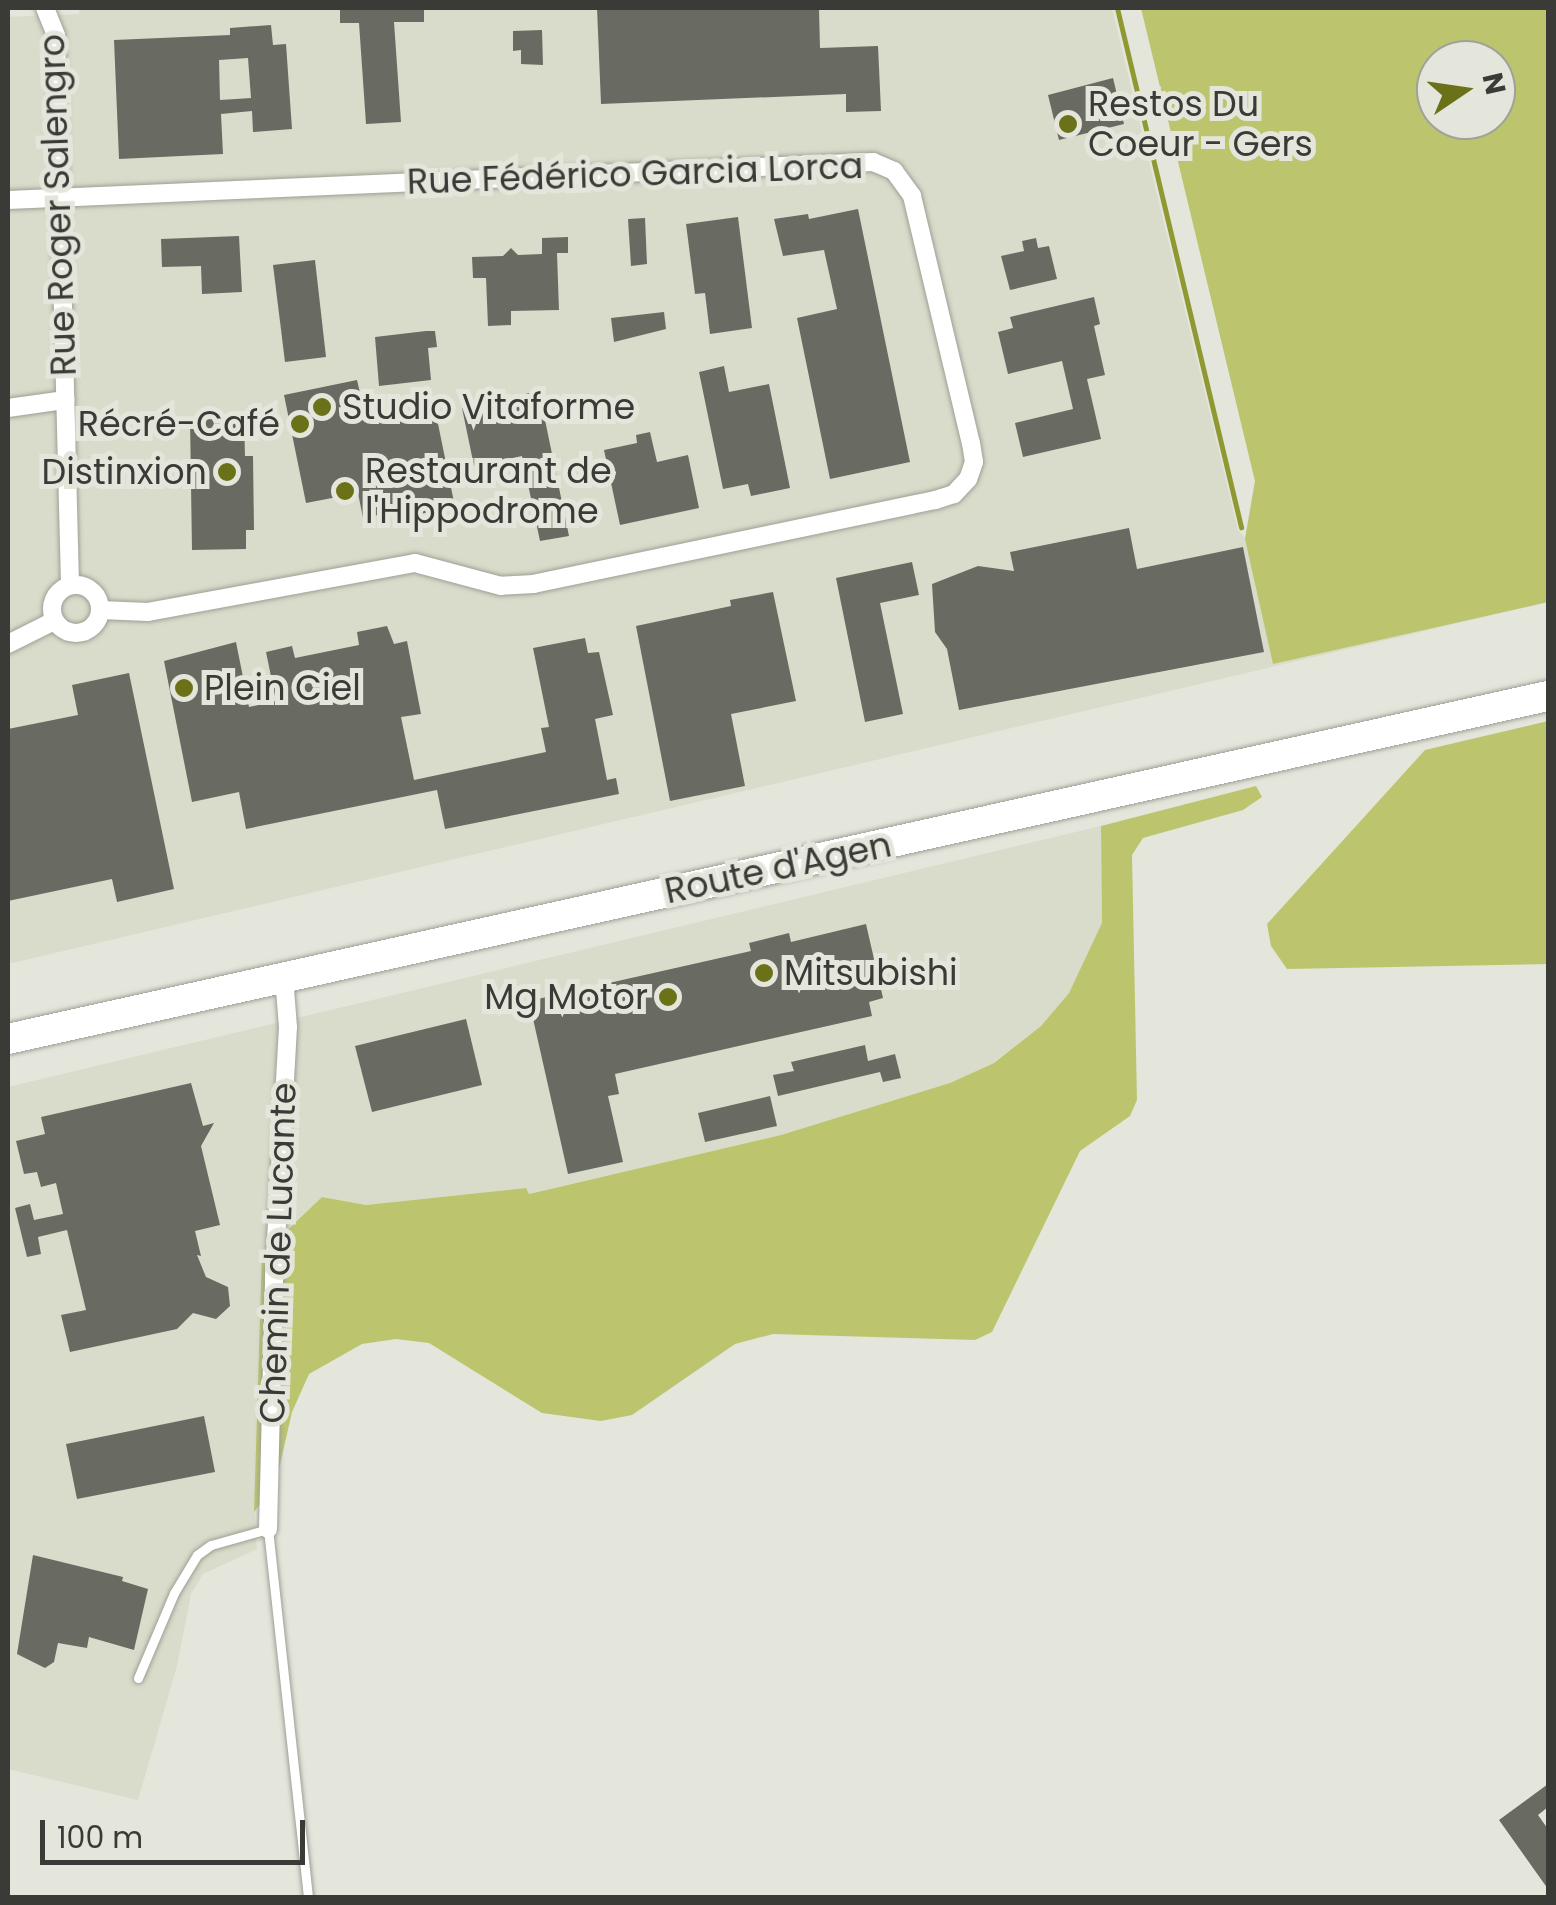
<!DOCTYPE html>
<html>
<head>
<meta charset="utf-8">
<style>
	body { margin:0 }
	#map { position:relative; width:1556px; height:1905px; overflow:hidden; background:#e4e5db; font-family:Poppins,sans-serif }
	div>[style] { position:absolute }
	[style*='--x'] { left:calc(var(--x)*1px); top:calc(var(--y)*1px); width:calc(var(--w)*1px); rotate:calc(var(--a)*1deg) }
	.built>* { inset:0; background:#d9dcca }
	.green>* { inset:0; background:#bcc56e }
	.stream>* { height:5px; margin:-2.5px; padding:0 2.5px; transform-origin:2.5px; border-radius:2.5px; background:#909931 }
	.building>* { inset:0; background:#696b62 }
	.roads { filter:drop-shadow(0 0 2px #9e9f96) drop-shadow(0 0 2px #9e9f96) }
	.lane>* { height:9px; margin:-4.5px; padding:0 4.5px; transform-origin:4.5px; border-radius:4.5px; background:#fff }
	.street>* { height:18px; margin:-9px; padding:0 9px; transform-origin:9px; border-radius:9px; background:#fff }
	.street>.ring { margin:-9px; padding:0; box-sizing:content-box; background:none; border:18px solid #fff; border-radius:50% }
	.primary>* { height:30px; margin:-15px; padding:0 15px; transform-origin:15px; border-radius:15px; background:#fff }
	.dots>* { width:28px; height:28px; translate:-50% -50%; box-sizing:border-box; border:5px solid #e4e5db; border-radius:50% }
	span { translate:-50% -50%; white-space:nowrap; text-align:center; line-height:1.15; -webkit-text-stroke:10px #e4e5db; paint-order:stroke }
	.poi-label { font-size:35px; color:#3a3b37 }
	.left { translate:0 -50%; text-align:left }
	.right { translate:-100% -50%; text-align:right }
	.street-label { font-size:35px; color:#3a3b37 }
	.frame { position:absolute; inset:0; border:10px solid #3a3b37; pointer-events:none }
	.north { position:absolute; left:1416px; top:40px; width:100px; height:100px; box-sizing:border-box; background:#e4e5db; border:2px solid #a0a199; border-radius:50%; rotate:77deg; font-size:28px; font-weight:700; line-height:40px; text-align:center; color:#3a3b37 }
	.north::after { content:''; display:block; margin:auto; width:35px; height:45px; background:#6a7119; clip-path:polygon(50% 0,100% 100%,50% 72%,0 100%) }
	.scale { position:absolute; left:40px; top:1820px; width:265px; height:45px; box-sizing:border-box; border:5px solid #3a3b37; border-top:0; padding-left:12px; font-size:30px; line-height:35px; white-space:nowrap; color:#3a3b37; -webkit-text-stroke:8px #e4e5db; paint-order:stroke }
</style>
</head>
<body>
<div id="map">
	<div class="built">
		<i style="clip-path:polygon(evenodd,80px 8px,1112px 8px,1238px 530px,1245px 538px,1255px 481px,1141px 8px,1548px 8px,1548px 602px,8px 964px,8px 17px,79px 14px,80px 8px,1436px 60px,1496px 60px,1496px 120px,1436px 120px,1436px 60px)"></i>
		<i style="clip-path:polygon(1101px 826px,1102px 923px,1088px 959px,1069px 993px,1041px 1026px,993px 1063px,950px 1083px,781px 1135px,528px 1194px,526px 1188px,366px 1205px,322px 1197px,285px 1231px,254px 1512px,257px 1549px,203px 1574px,191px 1594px,177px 1666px,138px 1800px,8px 1769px,8px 1087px)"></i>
	</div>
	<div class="green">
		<i style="clip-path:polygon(evenodd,1141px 8px,1548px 8px,1548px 602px,1273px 664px,1245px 539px,1255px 481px,1141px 8px,1436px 60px,1496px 60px,1496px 120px,1436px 120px,1436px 60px)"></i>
		<i style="clip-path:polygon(1548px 721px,1548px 964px,1287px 969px,1271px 946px,1267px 924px,1425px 750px)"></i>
		<i style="clip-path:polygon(1256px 786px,1262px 797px,1243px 810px,1143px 838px,1132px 855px,1137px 1100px,1130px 1116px,1080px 1151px,992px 1332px,975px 1340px,773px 1334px,735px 1344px,632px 1415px,601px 1421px,542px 1413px,429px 1343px,396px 1339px,362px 1344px,309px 1374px,292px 1412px,276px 1482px,254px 1512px,262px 1254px,322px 1197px,366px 1205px,526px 1188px,529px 1194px,781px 1135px,950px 1083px,994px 1063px,1041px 1026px,1069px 993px,1102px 923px,1101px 826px)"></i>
	</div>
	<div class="stream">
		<i style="--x:1117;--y:8;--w:534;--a:76.56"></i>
	</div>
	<div class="building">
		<i style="clip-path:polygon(340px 8px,424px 8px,424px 22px,394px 22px,401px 122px,366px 124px,359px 23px,340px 23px)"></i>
		<i style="clip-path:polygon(597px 8px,819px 8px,820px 48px,878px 46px,881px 111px,846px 112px,846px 94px,601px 104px)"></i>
		<i style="clip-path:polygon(evenodd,271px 25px,273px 45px,286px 44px,292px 129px,253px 132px,252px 111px,221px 114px,223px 154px,119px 159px,114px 40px,230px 35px,230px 28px,271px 25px,248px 58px,251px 98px,220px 100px,219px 60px,248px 58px)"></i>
		<i style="clip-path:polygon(542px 30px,543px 65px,521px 64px,521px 50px,513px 51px,513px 31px)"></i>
		<i style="clip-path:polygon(1113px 78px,1124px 124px,1059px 140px,1048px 95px)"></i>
		<i style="clip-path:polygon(858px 209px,910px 462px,830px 479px,797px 318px,837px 309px,824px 250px,783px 256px,774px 219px,808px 214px,809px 219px)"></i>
		<i style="clip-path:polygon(738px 217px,752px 328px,710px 334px,705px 293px,695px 294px,686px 224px)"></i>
		<i style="clip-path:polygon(645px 218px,647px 264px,631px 266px,628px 219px)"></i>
		<i style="clip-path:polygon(239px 236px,242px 292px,202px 294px,201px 266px,162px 267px,161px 239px)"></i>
		<i style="clip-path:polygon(568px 237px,568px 253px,557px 253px,559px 310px,511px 311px,511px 325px,488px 326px,486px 278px,473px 278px,472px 257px,503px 256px,511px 248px,518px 255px,542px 254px,542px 238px)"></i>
		<i style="clip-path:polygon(1036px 238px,1038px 248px,1049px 246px,1057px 279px,1010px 290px,1001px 256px,1024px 251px,1022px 241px)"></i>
		<i style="clip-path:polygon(315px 260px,326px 357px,285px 362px,273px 265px)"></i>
		<i style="clip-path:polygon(1094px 297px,1100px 324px,1094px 326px,1105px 375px,1087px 379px,1101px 439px,1023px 457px,1015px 423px,1073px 409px,1062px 361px,1008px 374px,998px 332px,1013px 328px,1010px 317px)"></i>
		<i style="clip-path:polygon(664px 312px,666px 329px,614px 342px,611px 318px)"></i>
		<i style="clip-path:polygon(426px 331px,435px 331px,437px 347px,428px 348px,431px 380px,379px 386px,375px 337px)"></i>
		<i style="clip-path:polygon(724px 366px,729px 392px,769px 384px,790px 488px,751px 496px,748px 484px,723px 489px,699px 372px)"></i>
		<i style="clip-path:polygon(357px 380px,364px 410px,374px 416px,384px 414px,384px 419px,435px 409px,455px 507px,405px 517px,404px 510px,363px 518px,358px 493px,306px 503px,284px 395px)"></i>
		<i style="clip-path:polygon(539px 391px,569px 536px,540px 541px,522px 456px,474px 466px,462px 408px)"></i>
		<i style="clip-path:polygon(244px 418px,245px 456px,253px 456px,254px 530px,246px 530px,246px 549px,192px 550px,190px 419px)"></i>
		<i style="clip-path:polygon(650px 432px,657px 462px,688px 455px,699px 508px,620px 525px,604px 450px,637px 443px,636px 435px)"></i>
		<i style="clip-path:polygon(1129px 528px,1137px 569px,1243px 547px,1264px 652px,959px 710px,947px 649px,935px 632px,932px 584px,978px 566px,1014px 571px,1010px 552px)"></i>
		<i style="clip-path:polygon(912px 562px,919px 595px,880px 603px,903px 714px,865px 722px,836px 578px)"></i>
		<i style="clip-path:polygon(773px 592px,796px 701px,731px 714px,745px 786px,670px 801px,636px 626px,731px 606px,730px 600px)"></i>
		<i style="clip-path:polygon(387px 626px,394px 644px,407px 641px,421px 714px,401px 717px,414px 780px,546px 752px,541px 728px,549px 727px,533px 648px,585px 638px,588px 653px,599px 652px,613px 715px,595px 719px,607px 780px,616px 778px,619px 794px,445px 829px,437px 790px,246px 829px,239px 792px,192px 802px,164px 661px,236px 642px,249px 707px,276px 701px,266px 652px,292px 646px,295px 658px,359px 645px,357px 632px)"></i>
		<i style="clip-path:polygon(129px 673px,174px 889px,117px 902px,112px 879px,8px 901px,8px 729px,78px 715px,72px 685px)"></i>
		<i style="clip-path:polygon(866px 924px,883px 998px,869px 1002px,872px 1016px,615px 1074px,619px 1094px,608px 1096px,623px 1162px,568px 1174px,529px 1001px,751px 951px,749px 943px,789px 933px,791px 942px)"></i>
		<i style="clip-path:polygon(466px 1019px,482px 1085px,372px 1112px,355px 1046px)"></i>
		<i style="clip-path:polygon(865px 1045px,868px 1061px,895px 1054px,901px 1078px,883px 1082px,880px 1072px,778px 1096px,773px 1075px,794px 1071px,791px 1062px)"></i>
		<i style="clip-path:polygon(191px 1083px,203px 1126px,214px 1123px,201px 1146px,220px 1225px,195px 1231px,201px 1256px,197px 1255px,206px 1277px,228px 1287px,230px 1306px,216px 1319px,193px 1313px,177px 1329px,70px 1352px,61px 1315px,86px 1310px,67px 1230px,38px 1237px,41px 1254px,27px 1257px,15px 1208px,30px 1204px,34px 1220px,63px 1214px,56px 1183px,41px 1187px,37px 1172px,24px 1174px,16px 1141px,45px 1134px,41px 1117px)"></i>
		<i style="clip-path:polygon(770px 1096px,777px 1126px,705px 1142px,698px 1113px)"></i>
		<i style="clip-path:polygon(204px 1416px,215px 1472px,77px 1499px,66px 1444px)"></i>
		<i style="clip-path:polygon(33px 1555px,123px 1577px,122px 1581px,148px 1589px,134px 1650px,89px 1637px,87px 1648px,58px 1643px,54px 1662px,45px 1668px,17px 1654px)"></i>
		<i style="clip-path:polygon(1548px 1784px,1548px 1807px,1538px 1815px,1548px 1829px,1548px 1889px,1499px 1820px)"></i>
	</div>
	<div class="roads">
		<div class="lane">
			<i style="--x:138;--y:1678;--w:92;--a:-67"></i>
			<i style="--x:174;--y:1593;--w:44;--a:-58.8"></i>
			<i style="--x:197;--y:1555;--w:17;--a:-36"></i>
			<i style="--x:211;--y:1545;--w:59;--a:-15.7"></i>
			<i style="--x:268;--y:1529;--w:371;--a:83.8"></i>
		</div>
		<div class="street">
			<i style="--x:45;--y:8;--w:29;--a:68"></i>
			<i style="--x:56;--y:35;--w:550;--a:88.54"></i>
			<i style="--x:8;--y:200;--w:866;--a:-2.52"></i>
			<i style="--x:873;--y:162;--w:23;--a:23"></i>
			<i style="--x:894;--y:171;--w:31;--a:54"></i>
			<i style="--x:912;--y:196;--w:254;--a:76.6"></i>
			<i style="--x:971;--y:443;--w:19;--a:81"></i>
			<i style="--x:974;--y:462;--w:18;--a:109"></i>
			<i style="--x:968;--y:479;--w:21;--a:133"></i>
			<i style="--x:954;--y:494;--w:20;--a:162"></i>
			<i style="--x:935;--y:500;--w:410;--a:168.2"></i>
			<i style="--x:534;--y:584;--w:33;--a:177"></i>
			<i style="--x:501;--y:586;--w:89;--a:-165"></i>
			<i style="--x:415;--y:563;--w:271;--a:169.6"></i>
			<i style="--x:148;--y:612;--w:48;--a:-177.6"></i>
			<i style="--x:8;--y:408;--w:58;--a:-8"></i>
			<i class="ring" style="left:52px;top:585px;width:30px;height:30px"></i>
			<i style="--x:8;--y:644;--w:51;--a:-26.6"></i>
			<i style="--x:268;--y:1529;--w:252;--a:-88.6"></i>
			<i style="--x:274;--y:1277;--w:250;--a:-86.8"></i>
			<i style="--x:288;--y:1027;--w:50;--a:-94.6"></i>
		</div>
		<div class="primary">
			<i style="--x:8;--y:1039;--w:1578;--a:-12.56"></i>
		</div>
	</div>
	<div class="dots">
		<i style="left:1068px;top:124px;background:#6a7119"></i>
		<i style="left:322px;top:407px;background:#6a7119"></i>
		<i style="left:300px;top:424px;background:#6a7119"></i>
		<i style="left:227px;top:472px;background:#6a7119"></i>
		<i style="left:345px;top:491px;background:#6a7119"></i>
		<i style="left:184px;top:688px;background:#6a7119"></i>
		<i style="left:764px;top:973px;background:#6a7119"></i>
		<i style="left:668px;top:997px;background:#6a7119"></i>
	</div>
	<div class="poi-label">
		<span class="left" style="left:1088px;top:124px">Restos Du<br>Coeur - Gers</span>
		<span class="left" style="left:342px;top:407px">Studio Vitaforme</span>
		<span class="right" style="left:280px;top:424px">Récré-Café</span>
		<span class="left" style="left:365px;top:491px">Restaurant de<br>l'Hippodrome</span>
		<span class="right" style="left:207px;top:472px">Distinxion</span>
		<span class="left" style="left:204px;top:688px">Plein Ciel</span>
		<span class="left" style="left:784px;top:973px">Mitsubishi</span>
		<span class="right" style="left:648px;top:997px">Mg Motor</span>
	</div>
	<div class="street-label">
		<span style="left:635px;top:174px;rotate:-2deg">Rue Fédérico Garcia Lorca</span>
		<span style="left:58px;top:205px;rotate:-92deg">Rue Roger Salengro</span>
		<span style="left:778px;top:868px;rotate:-12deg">Route d'Agen</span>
		<span style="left:278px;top:1253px;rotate:-88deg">Chemin de Lucante</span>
	</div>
	<div class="frame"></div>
	<div class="north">N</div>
	<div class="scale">100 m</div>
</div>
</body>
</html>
